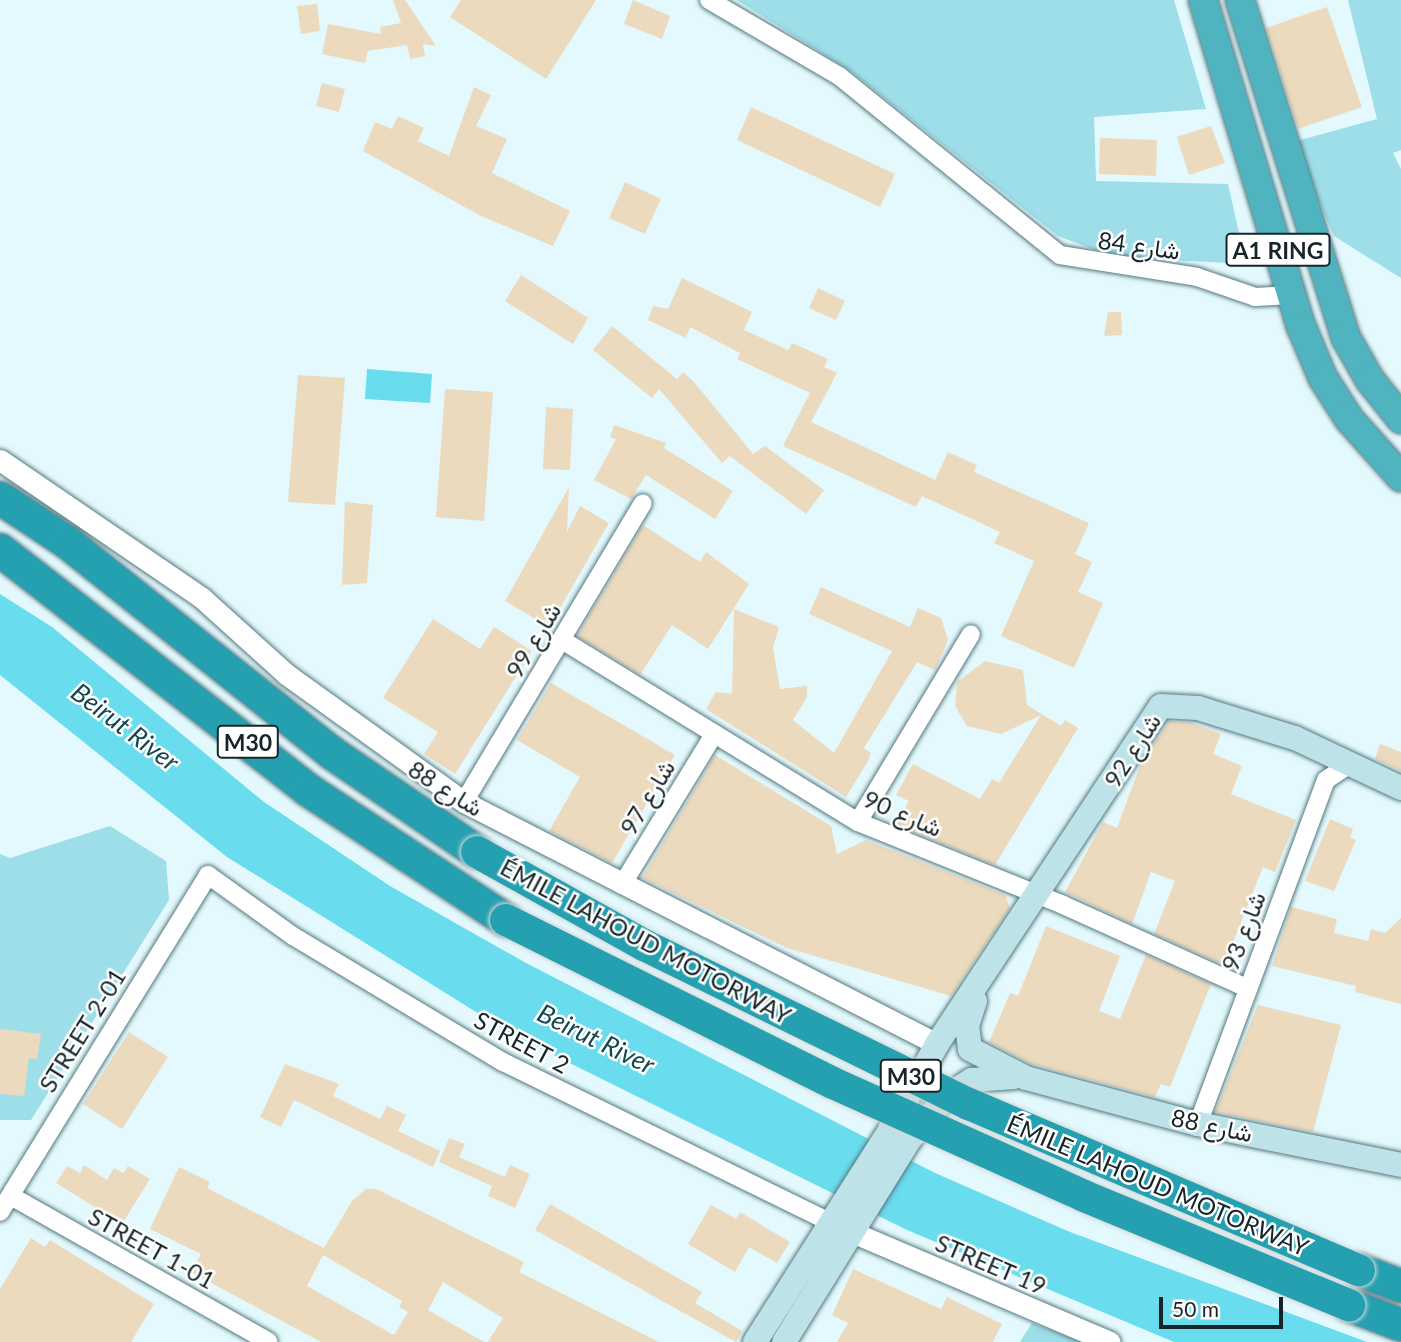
<!DOCTYPE html>
<html>
<head>
<meta charset="utf-8">
<style>
	body { margin:0 }
	#map { position:relative; width:1401px; height:1342px; overflow:hidden; background:#e3f9fd; font-family:Lato,Vazirmatn,sans-serif }
	div>[style] { position:absolute }
	[style*='--x'] { left:calc(var(--x)*1px); top:calc(var(--y)*1px); width:calc(var(--w)*1px); rotate:calc(var(--a)*1deg) }
	.green>* { inset:0; background:#9ddee8 }
	.water>* { inset:0; background:#69dcee }
	.building>* { inset:0; background:#ecdabf }
	.roads { filter:drop-shadow(0 0 2px #55787e) drop-shadow(0 0 2px #55787e) }
	.minor>* { height:18px; margin:-9px; padding:0 9px; transform-origin:9px; border-radius:9px; background:#fff }
	.tertiary>* { height:21px; margin:-10.5px; padding:0 10.5px; transform-origin:10.5px; border-radius:10.5px; background:#fff }
	.secondary>* { height:24px; margin:-12px; padding:0 12px; transform-origin:12px; border-radius:12px; background:#bde2e8 }
	.trunk>* { height:28px; margin:-14px; padding:0 14px; transform-origin:14px; border-radius:14px; background:#50b3c0 }
	.motorway>* { height:32px; margin:-16px; padding:0 16px; transform-origin:16px; border-radius:16px; background:#24a0b1 }
	.bridges { filter:drop-shadow(0 0 2px #d5d8d8) drop-shadow(0 0 2px #d5d8d8) }
	.motorway-bridge>* { height:32px; margin:-16px; padding:0 16px; transform-origin:16px; border-radius:16px; background:#24a0b1 }
	span { translate:-50% -50%; white-space:nowrap; text-align:center; line-height:1.15; -webkit-text-stroke:5px #fff; paint-order:stroke }
	.shield-label span { padding:2px 5px; background:#fff; border:2px solid; border-radius:5px; -webkit-text-stroke-width:0 }
	.shield-label { font-size:23px; color:#172528; font-weight:700 }
	.street-label { font-size:24px; color:#172528 }
	.water-label { font-size:26px; color:#14484f; font-style:italic }
	.scale { position:absolute; left:1159px; top:1297px; width:124px; height:32px; box-sizing:border-box; border:4px solid #172528; border-top:0; padding-left:9px; font-size:21px; line-height:24px; white-space:nowrap; color:#172528; -webkit-text-stroke:5px #fff; paint-order:stroke }
</style>
</head>
<body>
<div id="map">
	<div class="green">
		<i style="clip-path:polygon(737px 0,1174px 0,1206px 109px,1094px 117px,1096px 181px,1228px 184px,1246px 264px,1114px 257px,1058px 236px,849px 70px)"></i>
		<i style="clip-path:polygon(1348px 0,1401px 0,1401px 150px,1393px 153px,1401px 169px,1401px 278px,1334px 236px,1293px 142px,1377px 119px)"></i>
		<i style="clip-path:polygon(110px 826px,166px 861px,169px 900px,31px 1120px,0 1120px,0 854px,10px 858px)"></i>
		<i style="clip-path:polygon(1032px 1323px,1082px 1342px,1020px 1342px)"></i>
	</div>
	<div class="water">
		<i style="clip-path:polygon(367px 369px,432px 374px,430px 403px,365px 399px)"></i>
		<i style="clip-path:polygon(0 594px,52px 627px,264px 802px,390px 886px,526px 963px,935px 1173px,1070px 1232px,1367px 1342px,1174px 1342px,907px 1230px,513px 1035px,227px 857px,0 675px)"></i>
	</div>
	<div class="building">
		<i style="clip-path:polygon(393px 0,405px 0,436px 46px,423px 44px,425px 56px,410px 59px,407px 45px,368px 51px,365px 63px,322px 54px,328px 24px,381px 34px,380px 27px,401px 23px)"></i>
		<i style="clip-path:polygon(461px 0,596px 0,546px 79px,450px 17px)"></i>
		<i style="clip-path:polygon(633px 0,670px 16px,662px 39px,624px 24px)"></i>
		<i style="clip-path:polygon(317px 4px,320px 31px,301px 34px,297px 6px)"></i>
		<i style="clip-path:polygon(1327px 7px,1362px 107px,1298px 129px,1266px 28px)"></i>
		<i style="clip-path:polygon(322px 83px,345px 89px,339px 112px,316px 106px)"></i>
		<i style="clip-path:polygon(474px 87px,491px 95px,476px 126px,507px 139px,492px 173px,570px 211px,553px 246px,481px 216px,363px 151px,375px 122px,392px 129px,398px 116px,424px 128px,418px 141px,449px 156px)"></i>
		<i style="clip-path:polygon(751px 107px,895px 174px,880px 207px,737px 140px)"></i>
		<i style="clip-path:polygon(1211px 126px,1225px 163px,1189px 175px,1177px 137px)"></i>
		<i style="clip-path:polygon(1100px 138px,1157px 140px,1156px 176px,1099px 174px)"></i>
		<i style="clip-path:polygon(625px 182px,661px 199px,645px 234px,609px 218px)"></i>
		<i style="clip-path:polygon(521px 275px,588px 318px,573px 344px,505px 301px)"></i>
		<i style="clip-path:polygon(682px 278px,752px 312px,744px 330px,788px 350px,792px 343px,828px 359px,824px 367px,837px 373px,811px 422px,935px 480px,948px 452px,977px 465px,974px 472px,1089px 523px,1075px 554px,1092px 562px,1078px 592px,1103px 603px,1074px 668px,1001px 636px,1034px 561px,994px 543px,1000px 532px,922px 496px,916px 507px,783px 446px,810px 393px,737px 359px,740px 353px,690px 327px,686px 338px,648px 320px,653px 306px,668px 309px)"></i>
		<i style="clip-path:polygon(818px 288px,845px 301px,836px 320px,809px 308px)"></i>
		<i style="clip-path:polygon(1108px 312px,1121px 312px,1122px 335px,1104px 336px)"></i>
		<i style="clip-path:polygon(612px 326px,677px 379px,683px 372px,694px 382px,753px 454px,765px 446px,824px 490px,806px 514px,730px 456px,722px 463px,659px 389px,652px 398px,593px 350px)"></i>
		<i style="clip-path:polygon(298px 375px,345px 378px,335px 505px,288px 502px)"></i>
		<i style="clip-path:polygon(445px 389px,493px 392px,484px 521px,436px 517px)"></i>
		<i style="clip-path:polygon(546px 407px,573px 409px,570px 470px,543px 469px)"></i>
		<i style="clip-path:polygon(614px 425px,666px 443px,664px 448px,733px 491px,715px 519px,646px 475px,631px 499px,594px 480px,616px 439px,610px 437px)"></i>
		<i style="clip-path:polygon(569px 487px,567px 532px,580px 506px,609px 523px,549px 627px,505px 601px)"></i>
		<i style="clip-path:polygon(345px 502px,373px 505px,367px 583px,342px 585px)"></i>
		<i style="clip-path:polygon(643px 525px,700px 562px,706px 552px,749px 584px,708px 649px,672px 625px,640px 675px,577px 636px)"></i>
		<i style="clip-path:polygon(821px 587px,910px 627px,918px 608px,941px 618px,948px 640px,935px 670px,917px 662px,864px 748px,871px 753px,868px 761px,846px 797px,706px 709px,716px 692px,732px 694px,734px 609px,779px 627px,773px 648px,780px 689px,807px 686px,807px 697px,793px 720px,834px 753px,892px 651px,809px 614px)"></i>
		<i style="clip-path:polygon(433px 619px,480px 649px,494px 627px,532px 651px,455px 774px,424px 754px,438px 732px,383px 698px)"></i>
		<i style="clip-path:polygon(985px 661px,1023px 670px,1027px 705px,1061px 726px,1065px 720px,1078px 728px,995px 865px,896px 825px,909px 801px,896px 795px,913px 764px,980px 799px,992px 779px,999px 783px,1041px 715px,1001px 734px,967px 726px,955px 706px,957px 682px)"></i>
		<i style="clip-path:polygon(551px 683px,675px 755px,612px 863px,549px 831px,580px 777px,517px 740px)"></i>
		<i style="clip-path:polygon(1169px 721px,1192px 723px,1221px 734px,1213px 754px,1242px 766px,1231px 794px,1296px 820px,1275px 872px,1263px 867px,1224px 965px,1154px 934px,1175px 881px,1151px 872px,1132px 924px,1065px 892px,1103px 822px,1117px 828px,1141px 763px)"></i>
		<i style="clip-path:polygon(1380px 744px,1401px 752px,1401px 771px,1375px 759px)"></i>
		<i style="clip-path:polygon(715px 755px,831px 826px,837px 854px,866px 840px,1005px 895px,1010px 908px,951px 996px,787px 948px,642px 878px)"></i>
		<i style="clip-path:polygon(1330px 819px,1353px 829px,1350px 837px,1356px 840px,1334px 891px,1305px 881px)"></i>
		<i style="clip-path:polygon(1291px 907px,1337px 919px,1334px 933px,1368px 941px,1371px 929px,1385px 933px,1401px 918px,1401px 1004px,1355px 992px,1356px 986px,1272px 966px)"></i>
		<i style="clip-path:polygon(1046px 926px,1120px 956px,1099px 1011px,1120px 1019px,1146px 955px,1211px 984px,1170px 1087px,1161px 1084px,1155px 1097px,1031px 1064px,989px 1042px,1010px 993px,1018px 996px)"></i>
		<i style="clip-path:polygon(1258px 1005px,1341px 1025px,1313px 1132px,1215px 1112px)"></i>
		<i style="clip-path:polygon(0 1029px,41px 1034px,37px 1059px,29px 1058px,24px 1096px,0 1094px)"></i>
		<i style="clip-path:polygon(129px 1032px,168px 1057px,122px 1129px,83px 1104px)"></i>
		<i style="clip-path:polygon(285px 1064px,339px 1084px,333px 1096px,380px 1119px,387px 1106px,406px 1115px,398px 1131px,440px 1151px,433px 1167px,294px 1100px,281px 1127px,260px 1117px)"></i>
		<i style="clip-path:polygon(449px 1138px,465px 1144px,459px 1157px,505px 1177px,510px 1165px,530px 1174px,515px 1208px,488px 1196px,492px 1186px,439px 1162px)"></i>
		<i style="clip-path:polygon(84px 1165px,107px 1180px,114px 1168px,123px 1173px,128px 1166px,150px 1179px,122px 1224px,56px 1183px,67px 1166px,80px 1173px)"></i>
		<i style="clip-path:polygon(evenodd,179px 1167px,210px 1182px,207px 1188px,324px 1248px,352px 1201px,366px 1189px,376px 1189px,524px 1262px,519px 1272px,659px 1342px,488px 1342px,503px 1318px,443px 1282px,428px 1310px,484px 1342px,321px 1342px,191px 1272px,201px 1254px,150px 1229px,179px 1167px,323px 1255px,402px 1301px,399px 1307px,408px 1312px,394px 1335px,307px 1286px,323px 1255px)"></i>
		<i style="clip-path:polygon(550px 1204px,702px 1292px,695px 1303px,742px 1331px,736px 1342px,535px 1230px)"></i>
		<i style="clip-path:polygon(711px 1205px,736px 1219px,740px 1212px,790px 1242px,777px 1263px,749px 1247px,735px 1272px,688px 1244px)"></i>
		<i style="clip-path:polygon(31px 1238px,45px 1247px,50px 1240px,154px 1304px,131px 1342px,0 1342px,0 1289px)"></i>
		<i style="clip-path:polygon(853px 1269px,941px 1309px,947px 1297px,1002px 1324px,993px 1342px,837px 1342px,848px 1323px,832px 1315px)"></i>
	</div>
	<div class="roads">
		<div class="minor">
			<i style="--x:709;--y:0;--w:151;--a:30.3"></i>
			<i style="--x:839;--y:76;--w:284;--a:39"></i>
			<i style="--x:1060;--y:255;--w:139;--a:9.1"></i>
			<i style="--x:1197;--y:277;--w:61;--a:19"></i>
			<i style="--x:1255;--y:297;--w:37;--a:-3"></i>
			<i style="--x:562;--y:640;--w:347;--a:31.6"></i>
			<i style="--x:858;--y:822;--w:221;--a:22"></i>
			<i style="--x:1063;--y:905;--w:202;--a:24.3"></i>
			<i style="--x:464;--y:802;--w:348;--a:-59.1"></i>
			<i style="--x:858;--y:822;--w:219;--a:-59"></i>
			<i style="--x:622;--y:885;--w:177;--a:-58.6"></i>
			<i style="--x:1198;--y:1124;--w:367;--a:-69.6"></i>
			<i style="--x:1326;--y:780;--w:25;--a:-34"></i>
			<i style="--x:11;--y:1196;--w:296;--a:29.5"></i>
			<i style="--x:0;--y:1212;--w:396;--a:-58.3"></i>
			<i style="--x:208;--y:875;--w:105;--a:35.7"></i>
			<i style="--x:293;--y:936;--w:245;--a:31"></i>
			<i style="--x:503;--y:1062;--w:365;--a:26.1"></i>
		</div>
		<div class="tertiary">
			<i style="--x:0;--y:460;--w:245;--a:34.3"></i>
			<i style="--x:202;--y:598;--w:113;--a:42.1"></i>
			<i style="--x:286;--y:674;--w:219;--a:35.7"></i>
			<i style="--x:464;--y:802;--w:531;--a:27.1"></i>
			<i style="--x:852;--y:1232;--w:280;--a:23.1"></i>
		</div>
		<div class="secondary">
			<i style="--x:975;--y:1001;--w:25;--a:108"></i>
			<i style="--x:967;--y:1025;--w:24;--a:83"></i>
			<i style="--x:970;--y:1049;--w:63;--a:27.4"></i>
			<i style="--x:1026;--y:1078;--w:178;--a:15"></i>
			<i style="--x:1198;--y:1124;--w:207;--a:11.4"></i>
			<i style="--x:755;--y:1342;--w:251;--a:-57.5"></i>
			<i style="--x:890;--y:1130;--w:98;--a:-61.3"></i>
			<i style="--x:937;--y:1044;--w:405;--a:-56.5"></i>
			<i style="--x:1161;--y:706;--w:37;--a:3"></i>
			<i style="--x:1198;--y:708;--w:102;--a:17.2"></i>
			<i style="--x:1295;--y:738;--w:117;--a:25.3"></i>
			<i style="--x:784;--y:1342;--w:239;--a:-58.2"></i>
			<i style="--x:910;--y:1139;--w:57;--a:-49.3"></i>
			<i style="--x:947;--y:1096;--w:30;--a:-33"></i>
			<i style="--x:972;--y:1080;--w:42;--a:-4.1"></i>
		</div>
		<div class="trunk">
			<i style="--x:1203;--y:0;--w:340;--a:73.3"></i>
			<i style="--x:1301;--y:326;--w:56;--a:67.1"></i>
			<i style="--x:1323;--y:378;--w:49;--a:57.6"></i>
			<i style="--x:1349;--y:419;--w:78;--a:48.1"></i>
			<i style="--x:1240;--y:0;--w:354;--a:72.6"></i>
			<i style="--x:1346;--y:338;--w:48;--a:60.3"></i>
			<i style="--x:1370;--y:380;--w:50;--a:51.5"></i>
		</div>
		<div class="motorway">
			<i style="--x:0;--y:498;--w:82;--a:33.5"></i>
			<i style="--x:68;--y:543;--w:337;--a:38.5"></i>
			<i style="--x:332;--y:753;--w:176;--a:34.3"></i>
			<i style="--x:0;--y:550;--w:390;--a:37.9"></i>
			<i style="--x:308;--y:790;--w:237;--a:33.3"></i>
			<i style="--x:1359;--y:1270;--w:45;--a:20.9"></i>
			<i style="--x:1349;--y:1305;--w:56;--a:21"></i>
		</div>
	</div>
	<div class="bridges">
		<div class="motorway-bridge">
			<i style="--x:477;--y:852;--w:191;--a:29.1"></i>
			<i style="--x:644;--y:945;--w:362;--a:26.1"></i>
			<i style="--x:969;--y:1104;--w:424;--a:23.1"></i>
			<i style="--x:506;--y:920;--w:365;--a:26.5"></i>
			<i style="--x:833;--y:1083;--w:275;--a:24.2"></i>
			<i style="--x:1084;--y:1196;--w:287;--a:22.4"></i>
		</div>
	</div>
	<div class="shield-label">
		<span style="left:1278px;top:250px">A1 RING</span>
		<span style="left:248px;top:742px">M30</span>
		<span style="left:911px;top:1076px">M30</span>
	</div>
	<div class="street-label">
		<span style="left:1139px;top:245px;rotate:8deg">شارع 84</span>
		<span style="left:533px;top:640px;rotate:-59deg">شارع 99</span>
		<span style="left:1132px;top:750px;rotate:-57deg">شارع 92</span>
		<span style="left:446px;top:788px;rotate:32deg">شارع 88</span>
		<span style="left:647px;top:797px;rotate:-59deg">شارع 97</span>
		<span style="left:903px;top:813px;rotate:23deg">شارع 90</span>
		<span style="left:1243px;top:931px;rotate:-69deg">شارع 93</span>
		<span style="left:646px;top:941px;rotate:28deg">ÉMILE LAHOUD MOTORWAY</span>
		<span style="left:82px;top:1030px;rotate:-58deg">STREET 2-01</span>
		<span style="left:522px;top:1042px;rotate:28deg">STREET 2</span>
		<span style="left:1212px;top:1125px;rotate:12deg">شارع 88</span>
		<span style="left:1158px;top:1185px;rotate:23deg">ÉMILE LAHOUD MOTORWAY</span>
		<span style="left:152px;top:1248px;rotate:29deg">STREET 1-01</span>
		<span style="left:991px;top:1264px;rotate:23deg">STREET 19</span>
	</div>
	<div class="water-label">
		<span style="left:125px;top:727px;rotate:37deg">Beirut River</span>
		<span style="left:596px;top:1039px;rotate:26deg">Beirut River</span>
	</div>
	<div class="scale">50 m</div>
</div>
</body>
</html>
